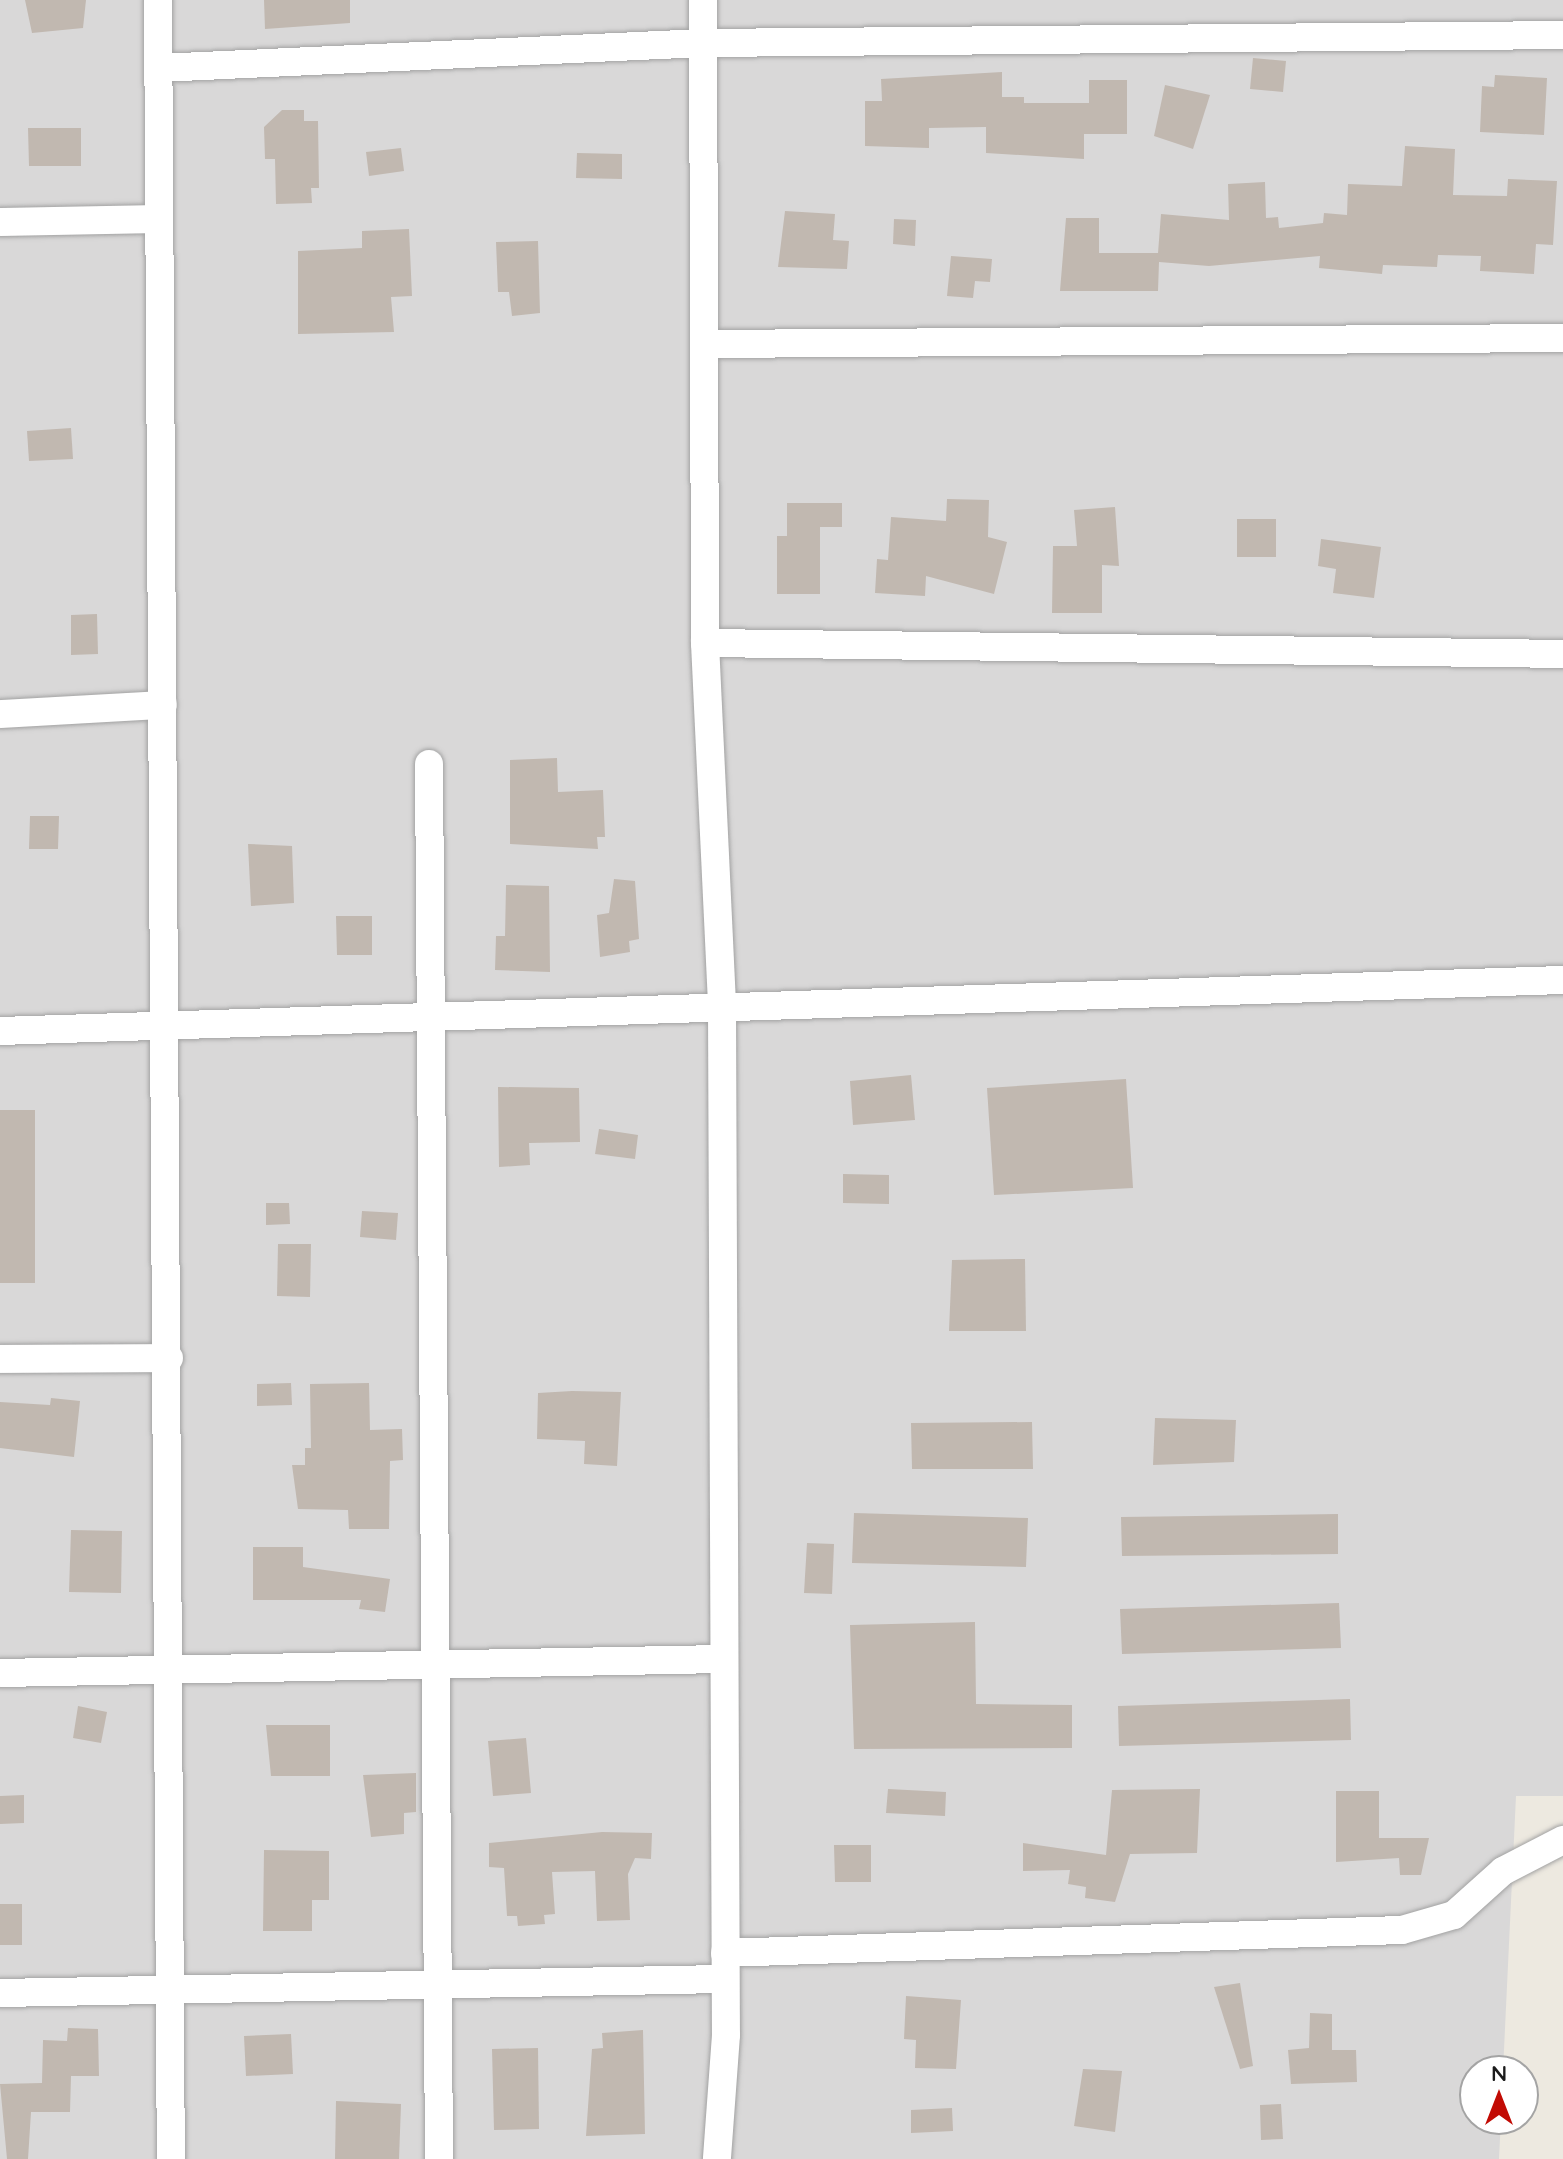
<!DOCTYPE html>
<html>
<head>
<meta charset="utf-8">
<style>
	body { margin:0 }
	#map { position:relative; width:1563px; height:2159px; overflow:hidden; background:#ede9e0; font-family:Quicksand,sans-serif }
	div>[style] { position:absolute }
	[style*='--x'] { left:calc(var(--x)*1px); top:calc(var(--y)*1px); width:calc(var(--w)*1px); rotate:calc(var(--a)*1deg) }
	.residential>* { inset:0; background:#d9d8d8 }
	.building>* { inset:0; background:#c1b8b0 }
	.roads { filter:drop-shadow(0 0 2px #a2a2a2) drop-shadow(0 0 2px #a2a2a2) }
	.street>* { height:28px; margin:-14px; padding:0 14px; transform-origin:14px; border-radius:14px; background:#fff }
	span { translate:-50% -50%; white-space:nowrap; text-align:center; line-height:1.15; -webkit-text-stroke:6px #fff; paint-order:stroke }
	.north { position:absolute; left:1459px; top:2055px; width:80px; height:80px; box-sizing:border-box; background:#fff; border:2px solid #a4a4a4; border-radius:50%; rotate:0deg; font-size:22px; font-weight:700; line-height:32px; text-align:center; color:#1b1b1b }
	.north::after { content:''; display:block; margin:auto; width:28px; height:36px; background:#c20b04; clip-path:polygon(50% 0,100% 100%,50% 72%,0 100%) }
</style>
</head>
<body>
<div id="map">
	<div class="residential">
		<i style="clip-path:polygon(0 0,1563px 0,1563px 1796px,1516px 1796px,1503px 2071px,1475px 2071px,1475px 2119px,1501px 2119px,1499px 2159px,0 2159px)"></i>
	</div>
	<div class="building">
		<i style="clip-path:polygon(25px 0,86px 0,83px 28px,32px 33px)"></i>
		<i style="clip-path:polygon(264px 0,350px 0,350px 23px,265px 29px)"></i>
		<i style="clip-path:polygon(1253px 58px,1286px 61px,1283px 92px,1250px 89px)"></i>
		<i style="clip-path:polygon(1002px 72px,1002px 97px,1024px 97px,1024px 103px,1089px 103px,1089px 80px,1127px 80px,1127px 134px,1084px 134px,1084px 159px,986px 153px,986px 127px,929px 128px,929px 148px,865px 146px,865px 101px,882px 101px,881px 79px)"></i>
		<i style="clip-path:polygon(1495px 75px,1547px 78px,1544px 135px,1480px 132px,1482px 86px,1494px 87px)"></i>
		<i style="clip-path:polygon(1165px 85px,1210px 95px,1193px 149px,1154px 136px)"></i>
		<i style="clip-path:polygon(282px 110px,304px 110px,304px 121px,318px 121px,319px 188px,311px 188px,312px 203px,276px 204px,275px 159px,265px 159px,264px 127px)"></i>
		<i style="clip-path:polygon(28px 128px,81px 128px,81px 166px,29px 166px)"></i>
		<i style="clip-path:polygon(1405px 146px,1455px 149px,1453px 195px,1507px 196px,1508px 179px,1557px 181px,1553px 245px,1536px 244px,1534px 274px,1480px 271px,1481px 256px,1438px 255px,1437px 267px,1383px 265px,1382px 274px,1319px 268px,1320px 256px,1209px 266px,1159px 262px,1158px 291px,1060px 291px,1066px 218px,1099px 218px,1099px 253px,1158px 253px,1161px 214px,1229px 220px,1228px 184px,1265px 182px,1266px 218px,1278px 217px,1279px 228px,1323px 223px,1324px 213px,1347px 215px,1348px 184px,1402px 186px)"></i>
		<i style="clip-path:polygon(401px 148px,404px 171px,369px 176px,366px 152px)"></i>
		<i style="clip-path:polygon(577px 153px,622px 154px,622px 179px,576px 178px)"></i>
		<i style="clip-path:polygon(785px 211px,835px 214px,833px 240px,849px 241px,847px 269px,778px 267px)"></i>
		<i style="clip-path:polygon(894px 219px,916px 220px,915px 246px,893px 244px)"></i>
		<i style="clip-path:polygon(409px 229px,412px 296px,391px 297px,394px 332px,298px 334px,298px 251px,362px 248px,362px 231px)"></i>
		<i style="clip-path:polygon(538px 241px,540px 313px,512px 316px,509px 292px,498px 292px,496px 242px)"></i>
		<i style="clip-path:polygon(951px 256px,992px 259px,990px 282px,975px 281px,973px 298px,947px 296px)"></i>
		<i style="clip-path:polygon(71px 428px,73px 459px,29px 461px,27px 431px)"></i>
		<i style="clip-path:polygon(947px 499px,989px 500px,988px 537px,1007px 542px,994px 594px,926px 576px,925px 596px,875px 593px,877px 559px,888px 560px,891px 517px,946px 521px)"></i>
		<i style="clip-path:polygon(787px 503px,842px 503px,842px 527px,820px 527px,820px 594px,777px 594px,777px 536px,787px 536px)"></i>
		<i style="clip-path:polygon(1115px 507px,1119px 566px,1102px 565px,1102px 613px,1052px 613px,1053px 546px,1077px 546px,1074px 510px)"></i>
		<i style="clip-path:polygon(1237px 519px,1276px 519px,1276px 557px,1237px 557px)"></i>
		<i style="clip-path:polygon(1321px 539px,1381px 547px,1374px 598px,1333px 593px,1336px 569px,1318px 566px)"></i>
		<i style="clip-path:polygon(97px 614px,98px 654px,71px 655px,71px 615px)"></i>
		<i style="clip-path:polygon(557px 758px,558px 792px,603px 790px,605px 837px,597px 837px,598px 849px,510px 844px,510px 760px)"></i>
		<i style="clip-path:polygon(30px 816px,59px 816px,58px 849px,29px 849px)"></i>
		<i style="clip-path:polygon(248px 844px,292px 846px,294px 903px,251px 906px)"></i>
		<i style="clip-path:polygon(614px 879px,635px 881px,639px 939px,629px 941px,630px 952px,600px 957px,597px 915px,609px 913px)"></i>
		<i style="clip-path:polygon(506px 885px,549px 886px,550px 972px,495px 970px,496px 936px,505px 936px)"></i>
		<i style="clip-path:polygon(336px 916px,372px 916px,372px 955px,337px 955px)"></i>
		<i style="clip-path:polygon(911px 1075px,915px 1120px,853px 1125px,850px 1081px)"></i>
		<i style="clip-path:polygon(1126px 1079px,1133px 1188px,994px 1195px,987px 1088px)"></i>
		<i style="clip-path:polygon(498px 1087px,579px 1088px,580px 1142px,529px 1143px,530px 1165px,499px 1167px)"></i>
		<i style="clip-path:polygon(0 1110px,35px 1110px,35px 1283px,0 1283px)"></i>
		<i style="clip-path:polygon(599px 1129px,638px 1135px,635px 1159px,595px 1154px)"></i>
		<i style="clip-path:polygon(843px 1174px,889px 1175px,889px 1204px,843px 1203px)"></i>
		<i style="clip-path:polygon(266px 1203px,289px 1203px,290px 1224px,266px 1225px)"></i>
		<i style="clip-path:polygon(362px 1211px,398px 1213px,396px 1240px,360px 1237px)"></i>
		<i style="clip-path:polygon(278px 1244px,311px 1244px,310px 1297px,277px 1296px)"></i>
		<i style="clip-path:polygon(1025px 1259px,1026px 1331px,949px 1331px,952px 1260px)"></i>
		<i style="clip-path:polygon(291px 1383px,292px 1405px,257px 1406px,257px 1384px)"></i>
		<i style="clip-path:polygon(369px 1383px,370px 1430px,402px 1429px,403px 1460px,390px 1461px,389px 1529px,349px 1529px,348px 1510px,298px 1509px,292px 1465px,305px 1465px,305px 1448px,311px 1448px,310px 1384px)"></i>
		<i style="clip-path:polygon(572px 1391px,621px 1392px,617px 1466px,584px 1464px,585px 1441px,537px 1439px,538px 1393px)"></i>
		<i style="clip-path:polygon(51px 1398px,80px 1401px,74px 1457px,0 1448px,0 1402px,50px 1405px)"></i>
		<i style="clip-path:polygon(1155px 1418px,1236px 1420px,1234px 1462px,1153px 1465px)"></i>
		<i style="clip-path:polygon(1032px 1422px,1033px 1469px,912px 1469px,911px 1423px)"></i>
		<i style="clip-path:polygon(854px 1513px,1028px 1518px,1026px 1567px,852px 1563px)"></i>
		<i style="clip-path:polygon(1338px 1514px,1338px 1554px,1122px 1556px,1121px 1517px)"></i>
		<i style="clip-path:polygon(71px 1530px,122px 1531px,121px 1593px,69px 1592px)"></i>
		<i style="clip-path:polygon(807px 1543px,834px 1544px,832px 1594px,804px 1593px)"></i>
		<i style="clip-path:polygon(253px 1547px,303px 1547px,303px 1567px,390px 1579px,385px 1612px,359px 1609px,361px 1600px,253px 1600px)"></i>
		<i style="clip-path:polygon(1339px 1603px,1341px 1648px,1122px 1654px,1120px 1609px)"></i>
		<i style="clip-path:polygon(975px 1622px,976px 1704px,1072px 1705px,1072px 1748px,854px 1749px,850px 1625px)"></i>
		<i style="clip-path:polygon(1350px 1699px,1351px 1740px,1119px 1746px,1118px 1706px)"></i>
		<i style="clip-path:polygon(78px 1706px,107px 1712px,101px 1743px,73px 1738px)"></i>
		<i style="clip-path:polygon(266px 1725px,330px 1725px,330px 1776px,271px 1776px)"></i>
		<i style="clip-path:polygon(526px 1738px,531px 1793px,493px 1796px,488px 1741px)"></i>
		<i style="clip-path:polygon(416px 1773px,416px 1812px,404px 1813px,404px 1834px,371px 1837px,363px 1775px)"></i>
		<i style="clip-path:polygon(888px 1789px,946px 1792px,945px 1816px,886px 1813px)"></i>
		<i style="clip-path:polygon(1200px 1789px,1197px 1853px,1130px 1854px,1115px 1902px,1085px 1898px,1086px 1887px,1068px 1884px,1070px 1870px,1023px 1871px,1023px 1843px,1106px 1855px,1112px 1790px)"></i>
		<i style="clip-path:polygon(1336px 1791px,1379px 1791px,1379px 1838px,1429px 1838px,1421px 1875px,1400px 1875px,1399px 1858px,1336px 1862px)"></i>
		<i style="clip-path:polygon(24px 1795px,24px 1823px,0 1824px,0 1796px)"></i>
		<i style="clip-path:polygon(602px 1832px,652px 1833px,651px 1859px,635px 1858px,628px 1874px,630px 1920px,597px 1921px,595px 1871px,552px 1872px,555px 1914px,544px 1915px,545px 1924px,518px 1926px,517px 1916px,507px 1916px,504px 1868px,489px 1867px,489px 1843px)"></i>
		<i style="clip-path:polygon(834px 1845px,871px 1845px,871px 1882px,835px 1882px)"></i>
		<i style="clip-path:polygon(264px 1850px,329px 1851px,329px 1900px,312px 1900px,312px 1931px,263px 1931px)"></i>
		<i style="clip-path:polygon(0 1904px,22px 1904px,22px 1945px,0 1945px)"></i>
		<i style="clip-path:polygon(1240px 1983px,1253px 2066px,1240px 2069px,1214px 1987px)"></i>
		<i style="clip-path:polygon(906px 1996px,961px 2000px,956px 2069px,915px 2068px,916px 2040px,904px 2039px)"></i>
		<i style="clip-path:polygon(1310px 2013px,1332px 2014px,1332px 2050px,1356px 2050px,1357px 2082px,1291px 2084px,1288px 2050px,1309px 2048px)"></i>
		<i style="clip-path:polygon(68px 2028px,98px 2029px,99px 2076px,71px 2076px,70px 2112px,31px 2112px,28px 2159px,7px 2159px,0 2084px,42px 2083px,43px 2040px,67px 2041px)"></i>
		<i style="clip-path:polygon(643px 2030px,645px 2134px,586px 2136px,592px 2049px,603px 2048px,602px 2033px)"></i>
		<i style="clip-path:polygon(291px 2034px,293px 2074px,246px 2076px,244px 2036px)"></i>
		<i style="clip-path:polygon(538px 2048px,539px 2129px,494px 2130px,492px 2049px)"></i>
		<i style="clip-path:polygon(1083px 2069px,1122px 2071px,1115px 2132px,1074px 2126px)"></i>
		<i style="clip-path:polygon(336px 2101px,401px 2104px,399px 2159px,335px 2159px)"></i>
		<i style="clip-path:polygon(1281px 2104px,1283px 2139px,1261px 2140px,1260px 2105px)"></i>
		<i style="clip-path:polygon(952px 2108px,953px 2131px,911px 2133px,911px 2110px)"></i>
	</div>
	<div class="roads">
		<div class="street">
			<i style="--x:158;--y:0;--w:2159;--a:89.66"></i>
			<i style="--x:703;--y:0;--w:643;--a:89.82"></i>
			<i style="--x:705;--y:643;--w:365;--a:87.3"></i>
			<i style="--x:722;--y:1008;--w:1027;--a:89.78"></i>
			<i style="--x:726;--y:2035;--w:124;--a:94.2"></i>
			<i style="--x:159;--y:68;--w:545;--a:-2.63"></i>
			<i style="--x:703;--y:43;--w:860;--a:-0.53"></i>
			<i style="--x:0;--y:222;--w:158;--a:-1.1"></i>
			<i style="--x:704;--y:344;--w:859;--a:-0.4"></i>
			<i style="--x:705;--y:643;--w:858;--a:0.73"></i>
			<i style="--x:0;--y:714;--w:163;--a:-3.2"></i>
			<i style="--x:429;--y:764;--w:1395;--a:89.59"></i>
			<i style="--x:0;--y:1031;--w:1564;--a:-1.87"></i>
			<i style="--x:0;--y:1359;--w:169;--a:-0.3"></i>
			<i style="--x:0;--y:1673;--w:720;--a:-1.11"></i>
			<i style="--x:725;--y:1953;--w:677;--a:-1.95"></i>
			<i style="--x:1402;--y:1930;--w:54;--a:-16.1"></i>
			<i style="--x:1454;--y:1915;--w:66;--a:-41.9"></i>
			<i style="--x:1503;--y:1871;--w:68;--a:-27.3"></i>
			<i style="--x:0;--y:1993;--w:725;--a:-1.11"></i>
		</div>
	</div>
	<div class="north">N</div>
</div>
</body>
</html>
